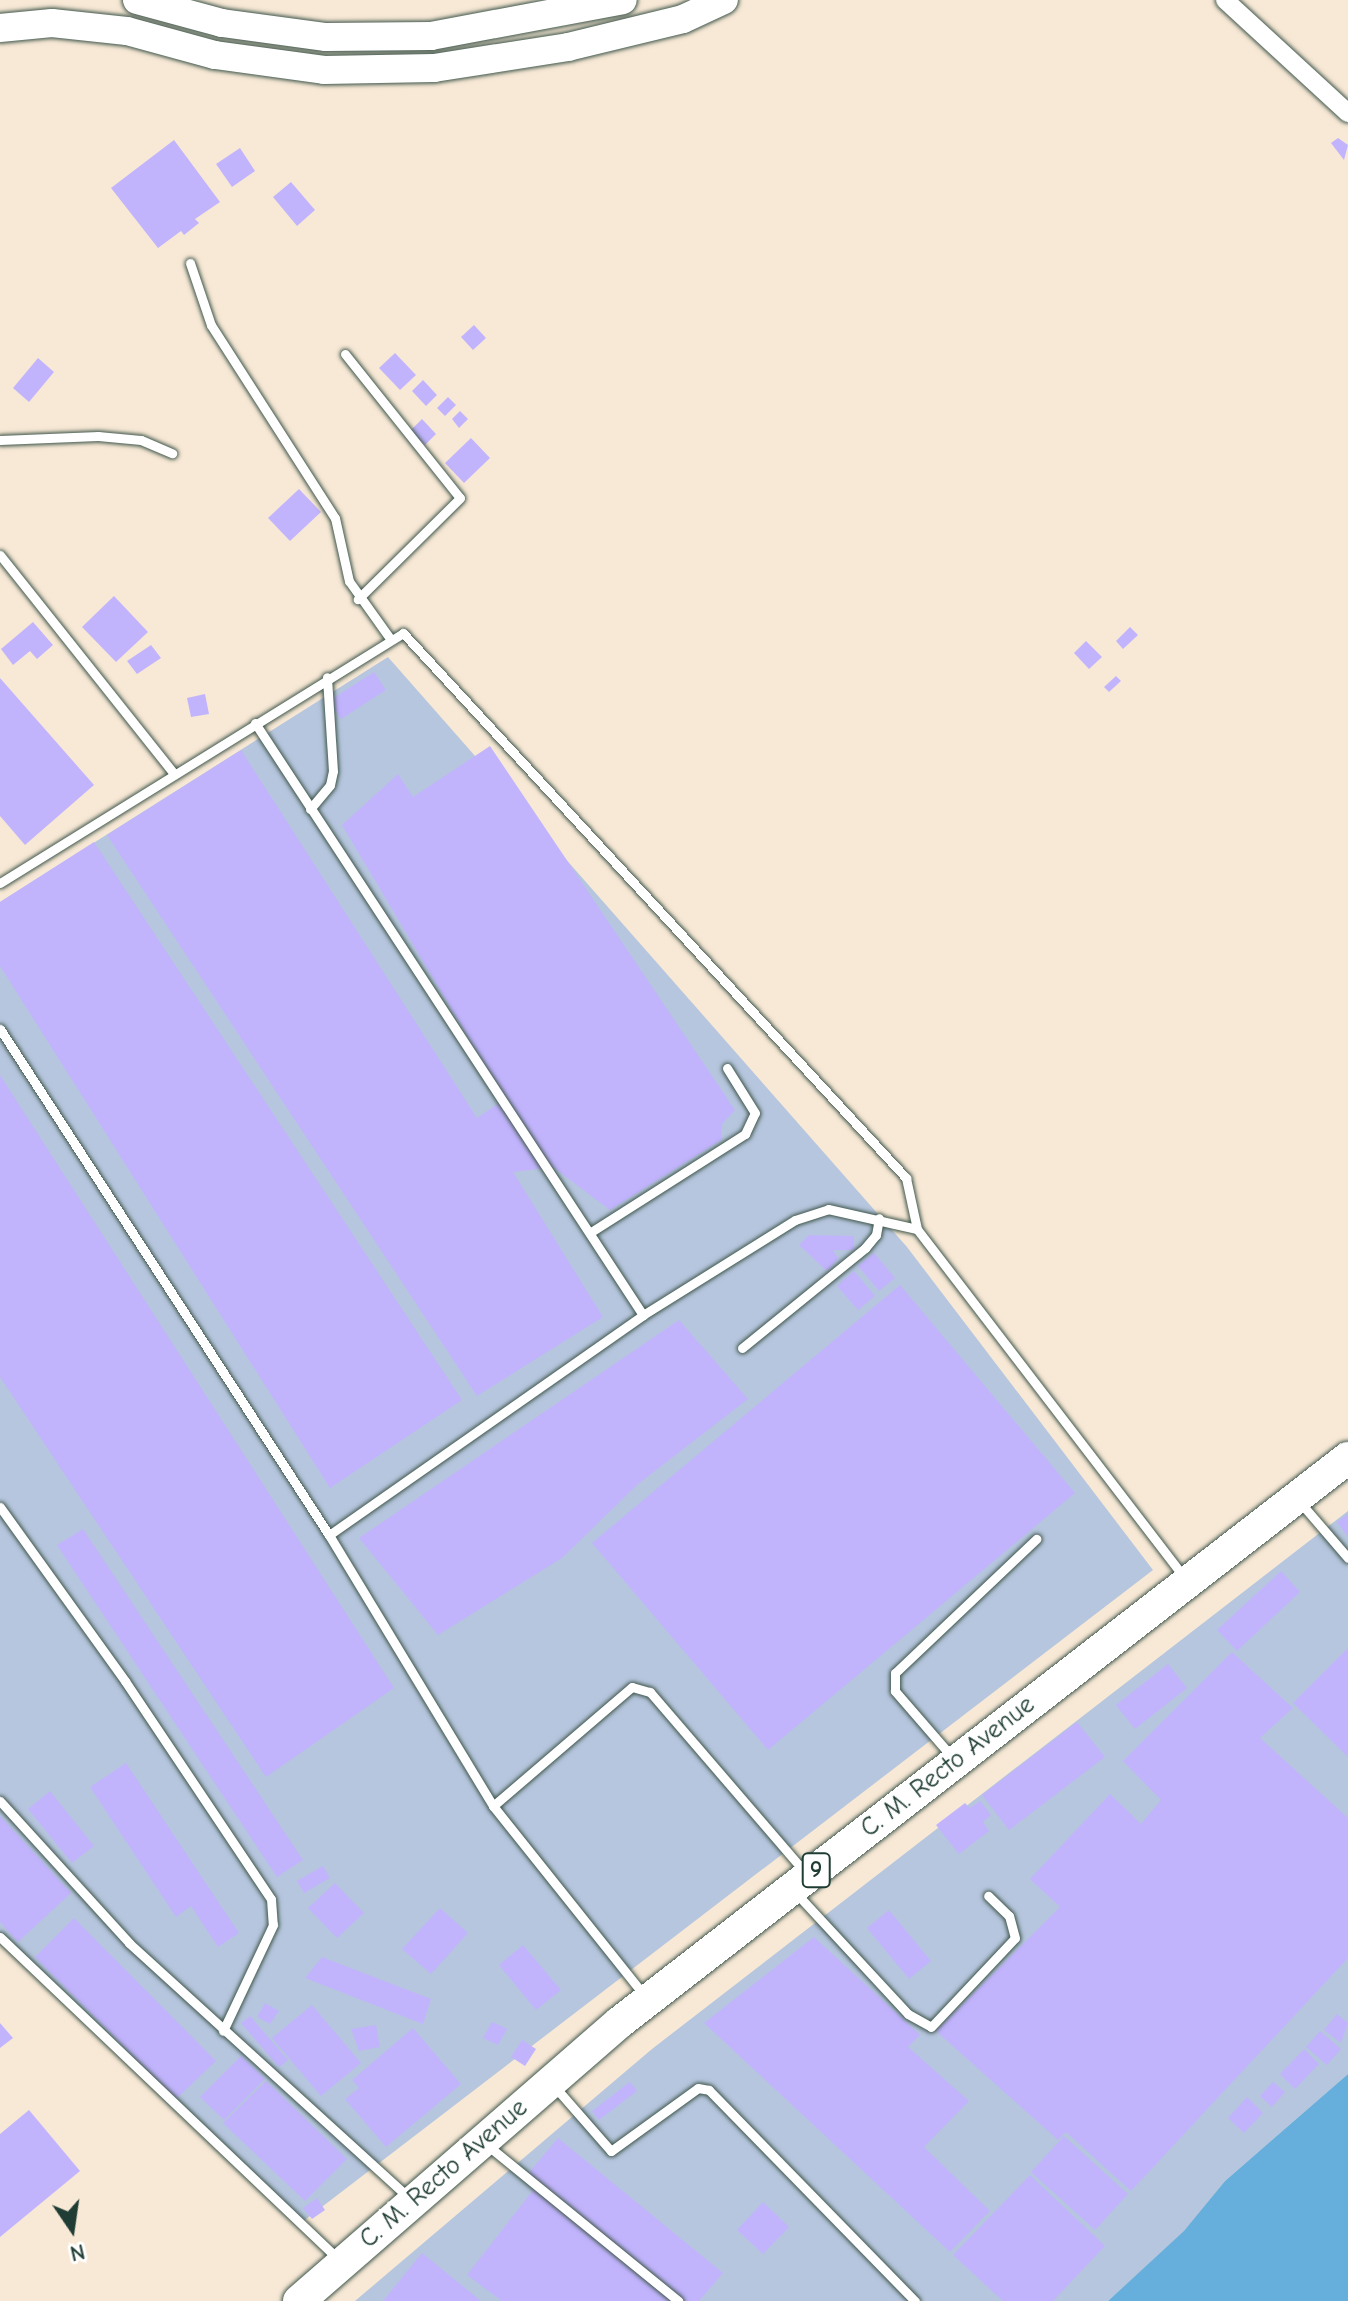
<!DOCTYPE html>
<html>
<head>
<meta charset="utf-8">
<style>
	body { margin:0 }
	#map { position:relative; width:1348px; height:2301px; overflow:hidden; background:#f8e9d6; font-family:"Comic Neue",sans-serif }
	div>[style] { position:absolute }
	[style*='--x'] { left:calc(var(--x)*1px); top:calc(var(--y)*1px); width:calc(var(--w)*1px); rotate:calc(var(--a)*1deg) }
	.industrial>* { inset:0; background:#b6c6de }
	.water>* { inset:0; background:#66afdd }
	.building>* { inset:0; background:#c1b4fd }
	.roads { filter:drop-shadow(0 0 2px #40574c) drop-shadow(0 0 2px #40574c) }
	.lane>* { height:9px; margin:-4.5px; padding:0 4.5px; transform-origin:4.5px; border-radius:4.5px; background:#fff }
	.street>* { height:18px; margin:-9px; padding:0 9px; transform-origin:9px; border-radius:9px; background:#fff }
	.primary>* { height:28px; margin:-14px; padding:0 14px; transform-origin:14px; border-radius:14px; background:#fff }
	.highway>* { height:32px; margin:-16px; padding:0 16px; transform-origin:16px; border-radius:16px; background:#fff }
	span { translate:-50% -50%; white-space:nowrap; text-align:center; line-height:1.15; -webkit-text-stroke:6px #fff; paint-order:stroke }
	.shield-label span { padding:2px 6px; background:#fff; border:2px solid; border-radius:6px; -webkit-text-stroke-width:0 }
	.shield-label { font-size:24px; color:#1f3d34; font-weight:700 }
	.street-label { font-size:26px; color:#1f3d34 }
	.north { position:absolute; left:32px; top:2189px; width:80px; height:80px; -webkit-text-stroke:6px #fff; paint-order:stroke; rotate:167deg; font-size:22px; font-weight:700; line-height:32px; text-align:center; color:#1f3d34 }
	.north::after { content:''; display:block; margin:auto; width:28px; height:36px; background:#1f3d34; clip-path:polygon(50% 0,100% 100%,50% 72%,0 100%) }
</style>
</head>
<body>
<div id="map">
	<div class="industrial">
		<i style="clip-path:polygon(388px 657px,907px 1247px,1153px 1570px,297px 2226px,0 1941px,0 902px)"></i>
		<i style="clip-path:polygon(1348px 1511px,1348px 2074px,1225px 2181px,1185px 2231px,1108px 2301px,355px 2301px,652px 2049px)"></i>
	</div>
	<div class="water">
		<i style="clip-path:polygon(1348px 2074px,1348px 2301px,1108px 2301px,1184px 2231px,1225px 2181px)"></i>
	</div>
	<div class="building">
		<i style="clip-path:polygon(1338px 138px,1348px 145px,1344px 160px,1331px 143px)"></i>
		<i style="clip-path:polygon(174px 140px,220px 202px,195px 219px,199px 223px,184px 235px,181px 231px,158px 248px,111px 188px)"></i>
		<i style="clip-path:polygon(240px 148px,255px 171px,232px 187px,216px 164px)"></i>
		<i style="clip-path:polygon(291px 182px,315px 210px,297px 226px,273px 197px)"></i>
		<i style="clip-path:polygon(474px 325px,486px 338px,473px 350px,461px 337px)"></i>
		<i style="clip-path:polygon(395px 353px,416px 375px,400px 390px,379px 368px)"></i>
		<i style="clip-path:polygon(38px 358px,54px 372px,29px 402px,13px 388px)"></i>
		<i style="clip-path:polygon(423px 380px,437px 395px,426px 406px,412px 391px)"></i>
		<i style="clip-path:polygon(448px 397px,456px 405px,445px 416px,437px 408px)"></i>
		<i style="clip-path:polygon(460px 411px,468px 419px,459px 428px,452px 419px)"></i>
		<i style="clip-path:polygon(422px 419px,436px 434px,425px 445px,410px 431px)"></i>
		<i style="clip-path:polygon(471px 438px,490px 458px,464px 483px,445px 463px)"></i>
		<i style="clip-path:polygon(299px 489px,321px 512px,290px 541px,268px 518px)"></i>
		<i style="clip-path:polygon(114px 596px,148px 632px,116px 662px,82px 627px)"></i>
		<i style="clip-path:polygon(33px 622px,53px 645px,37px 659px,30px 651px,13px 665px,1px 649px)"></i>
		<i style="clip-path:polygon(1130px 627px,1138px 635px,1123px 649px,1116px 641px)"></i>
		<i style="clip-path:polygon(1086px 641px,1102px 657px,1089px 669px,1074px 653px)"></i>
		<i style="clip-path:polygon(151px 645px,161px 658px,137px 674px,127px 661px)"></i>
		<i style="clip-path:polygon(374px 672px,386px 690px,341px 719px,329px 701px)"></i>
		<i style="clip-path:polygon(1116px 676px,1121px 681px,1109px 692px,1104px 687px)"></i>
		<i style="clip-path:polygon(0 678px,94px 785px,25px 845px,0 816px)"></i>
		<i style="clip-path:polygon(205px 694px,209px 714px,191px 717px,187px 698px)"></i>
		<i style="clip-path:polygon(490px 746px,735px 1110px,722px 1124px,721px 1140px,610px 1210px,553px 1167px,513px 1172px,603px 1317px,477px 1396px,107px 835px,241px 750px,477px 1118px,505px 1099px,342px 825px,398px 774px,413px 797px)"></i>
		<i style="clip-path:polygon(94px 842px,462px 1400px,330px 1488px,0 966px,0 902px)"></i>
		<i style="clip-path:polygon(0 1075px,394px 1688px,266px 1777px,0 1377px)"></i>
		<i style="clip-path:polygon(809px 1235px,854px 1236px,854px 1250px,833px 1250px,838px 1259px,827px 1271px,799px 1245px)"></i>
		<i style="clip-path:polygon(874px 1253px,895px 1278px,879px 1291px,858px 1266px)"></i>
		<i style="clip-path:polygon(854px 1271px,875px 1296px,858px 1310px,837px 1286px)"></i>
		<i style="clip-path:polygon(900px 1285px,1075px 1493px,768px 1750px,592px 1543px)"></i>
		<i style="clip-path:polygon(679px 1320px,748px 1399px,638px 1484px,562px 1558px,438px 1635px,359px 1538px)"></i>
		<i style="clip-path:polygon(1348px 1514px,1348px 1537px,1337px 1522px)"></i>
		<i style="clip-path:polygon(83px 1529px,303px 1860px,277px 1877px,57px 1545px)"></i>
		<i style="clip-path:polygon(1281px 1571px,1300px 1592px,1237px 1651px,1217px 1630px)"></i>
		<i style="clip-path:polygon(1348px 1648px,1348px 1757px,1293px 1703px)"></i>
		<i style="clip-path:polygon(1232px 1652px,1293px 1708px,1260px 1738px,1348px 1818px,1348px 1958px,1131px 2191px,1066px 2132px,1058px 2140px,936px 2031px,1060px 1907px,1030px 1879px,1110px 1794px,1141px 1824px,1161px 1800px,1123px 1761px)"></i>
		<i style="clip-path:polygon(1168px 1664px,1187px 1688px,1135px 1729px,1116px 1705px)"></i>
		<i style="clip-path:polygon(1077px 1722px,1105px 1757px,1009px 1830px,982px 1795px)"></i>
		<i style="clip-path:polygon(126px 1763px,239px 1933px,218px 1947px,191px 1906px,176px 1917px,90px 1787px)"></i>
		<i style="clip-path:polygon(50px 1791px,94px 1846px,72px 1863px,28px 1809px)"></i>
		<i style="clip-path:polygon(980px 1801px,991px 1815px,983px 1822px,989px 1831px,959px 1854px,936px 1825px,965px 1803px,970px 1808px)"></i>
		<i style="clip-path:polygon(0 1816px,71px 1893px,18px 1942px,0 1922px)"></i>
		<i style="clip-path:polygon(323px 1866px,330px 1878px,304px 1893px,297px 1881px)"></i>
		<i style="clip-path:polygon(335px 1883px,364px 1913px,337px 1938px,308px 1908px)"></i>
		<i style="clip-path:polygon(440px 1908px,468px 1933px,431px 1974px,402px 1949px)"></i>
		<i style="clip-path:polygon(889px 1910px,931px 1961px,909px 1979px,867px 1928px)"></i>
		<i style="clip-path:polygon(74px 1918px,216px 2061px,176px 2099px,35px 1957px)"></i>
		<i style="clip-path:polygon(814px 1937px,920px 2035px,908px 2047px,969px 2101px,924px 2147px,990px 2211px,950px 2252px,704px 2023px)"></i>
		<i style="clip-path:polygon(523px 1945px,561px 1990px,536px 2010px,499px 1965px)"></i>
		<i style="clip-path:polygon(322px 1957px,431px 1999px,423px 2024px,305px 1978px)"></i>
		<i style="clip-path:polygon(265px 2003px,279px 2011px,270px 2024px,257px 2017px)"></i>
		<i style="clip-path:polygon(312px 2005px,361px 2063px,321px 2096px,272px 2038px)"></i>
		<i style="clip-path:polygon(1337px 2014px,1348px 2023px,1341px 2043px,1324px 2030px)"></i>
		<i style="clip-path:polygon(250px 2016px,288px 2060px,279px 2067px,241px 2023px)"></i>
		<i style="clip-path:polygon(492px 2022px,507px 2029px,498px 2045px,483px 2038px)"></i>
		<i style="clip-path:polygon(0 2023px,13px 2038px,0 2048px)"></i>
		<i style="clip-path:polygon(376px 2025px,380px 2047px,359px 2051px,351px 2029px)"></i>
		<i style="clip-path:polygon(413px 2028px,461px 2084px,386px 2147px,345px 2099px,359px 2088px,352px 2080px)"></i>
		<i style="clip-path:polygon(1320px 2031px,1341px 2049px,1327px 2065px,1306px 2047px)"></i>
		<i style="clip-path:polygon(522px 2040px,536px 2049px,525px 2066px,511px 2057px)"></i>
		<i style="clip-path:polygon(1304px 2049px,1319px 2064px,1295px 2089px,1280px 2074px)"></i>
		<i style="clip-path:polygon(241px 2056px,265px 2079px,224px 2120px,200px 2097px)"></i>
		<i style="clip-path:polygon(266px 2081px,347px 2159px,305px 2201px,223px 2123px)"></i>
		<i style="clip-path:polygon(630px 2082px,637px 2091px,599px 2120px,592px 2111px)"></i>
		<i style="clip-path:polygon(1273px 2082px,1285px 2092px,1272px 2107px,1260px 2096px)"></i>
		<i style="clip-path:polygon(1247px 2097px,1263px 2113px,1244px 2133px,1228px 2118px)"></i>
		<i style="clip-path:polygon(29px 2110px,80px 2171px,0 2237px,0 2134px)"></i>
		<i style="clip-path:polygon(1064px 2136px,1128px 2194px,1095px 2230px,1031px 2172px)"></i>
		<i style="clip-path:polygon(558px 2138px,723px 2273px,699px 2301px,683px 2301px,528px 2174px)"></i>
		<i style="clip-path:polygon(1030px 2175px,1105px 2246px,1053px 2301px,1003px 2301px,953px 2255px)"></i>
		<i style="clip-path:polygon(534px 2189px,674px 2301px,502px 2301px,467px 2275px)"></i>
		<i style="clip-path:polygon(317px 2198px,325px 2210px,312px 2219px,303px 2208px)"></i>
		<i style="clip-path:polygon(763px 2202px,789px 2227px,763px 2254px,737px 2230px)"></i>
		<i style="clip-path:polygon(422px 2253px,481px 2301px,383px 2301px)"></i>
	</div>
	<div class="roads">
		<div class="lane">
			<i style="--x:190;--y:263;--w:65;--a:71.3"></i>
			<i style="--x:211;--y:325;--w:229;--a:57.3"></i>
			<i style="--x:335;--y:518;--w:65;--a:77.5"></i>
			<i style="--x:349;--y:581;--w:69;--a:54.5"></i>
			<i style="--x:345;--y:354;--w:184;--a:51.4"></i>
			<i style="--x:460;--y:498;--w:144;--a:135.3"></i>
			<i style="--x:0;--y:440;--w:98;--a:-2.3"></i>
			<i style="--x:98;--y:436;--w:43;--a:5.3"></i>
			<i style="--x:141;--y:440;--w:34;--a:23"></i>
			<i style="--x:0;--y:555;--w:280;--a:51.5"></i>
			<i style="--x:255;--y:723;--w:708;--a:56.76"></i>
			<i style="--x:310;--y:809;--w:31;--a:-50"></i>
			<i style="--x:330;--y:785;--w:14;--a:-78"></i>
			<i style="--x:333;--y:771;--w:94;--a:-93.7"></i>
			<i style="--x:0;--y:883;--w:474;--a:-31.8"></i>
			<i style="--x:403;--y:633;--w:742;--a:47.29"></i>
			<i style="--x:906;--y:1178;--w:52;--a:77.8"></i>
			<i style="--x:0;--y:1029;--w:604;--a:56.97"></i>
			<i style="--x:329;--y:1535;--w:383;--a:-35"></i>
			<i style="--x:643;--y:1315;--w:179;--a:-32"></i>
			<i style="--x:795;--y:1220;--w:35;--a:-18"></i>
			<i style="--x:828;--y:1209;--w:91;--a:12.7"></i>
			<i style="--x:917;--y:1229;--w:440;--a:52.5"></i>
			<i style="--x:591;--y:1232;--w:183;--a:-32.5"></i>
			<i style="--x:745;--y:1134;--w:23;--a:-65"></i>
			<i style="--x:755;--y:1113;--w:53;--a:-121.9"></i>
			<i style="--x:742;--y:1348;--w:159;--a:-39.1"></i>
			<i style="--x:865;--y:1248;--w:17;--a:-50"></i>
			<i style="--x:876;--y:1235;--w:17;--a:-80"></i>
			<i style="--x:1299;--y:1501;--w:75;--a:49.3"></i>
			<i style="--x:0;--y:1507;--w:214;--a:54.3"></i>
			<i style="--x:125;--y:1681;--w:262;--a:56.2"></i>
			<i style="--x:271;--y:1899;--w:26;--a:86"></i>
			<i style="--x:273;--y:1925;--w:117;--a:115.3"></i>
			<i style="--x:329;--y:1535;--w:317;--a:58.8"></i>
			<i style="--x:953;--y:1758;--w:89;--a:-130.9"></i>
			<i style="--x:895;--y:1691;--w:18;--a:-90"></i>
			<i style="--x:895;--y:1673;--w:195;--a:-43.5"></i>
			<i style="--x:0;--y:1801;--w:192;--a:47.7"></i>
			<i style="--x:129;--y:1943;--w:379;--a:42.3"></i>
			<i style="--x:795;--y:1892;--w:166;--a:47.2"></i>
			<i style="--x:908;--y:2014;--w:26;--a:29"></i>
			<i style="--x:931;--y:2027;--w:122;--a:-46.7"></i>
			<i style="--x:1015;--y:1938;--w:23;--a:-105"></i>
			<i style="--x:1009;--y:1916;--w:29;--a:-136"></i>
			<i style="--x:0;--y:1937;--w:470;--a:43.6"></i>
			<i style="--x:644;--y:1995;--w:242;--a:-128.6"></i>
			<i style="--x:493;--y:1806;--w:183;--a:-40.6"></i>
			<i style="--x:632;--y:1687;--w:19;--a:16"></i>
			<i style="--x:650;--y:1692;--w:236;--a:49.3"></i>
			<i style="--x:555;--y:2087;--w:85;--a:48.8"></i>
			<i style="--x:611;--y:2151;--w:107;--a:-35.9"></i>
			<i style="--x:698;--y:2088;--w:11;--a:10"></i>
			<i style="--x:709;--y:2090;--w:295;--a:45.7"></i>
			<i style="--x:487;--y:2145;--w:247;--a:39.2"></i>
		</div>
		<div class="street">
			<i style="--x:1225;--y:0;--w:167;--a:42.6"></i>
		</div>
		<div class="primary">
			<i style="--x:137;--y:0;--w:88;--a:15.1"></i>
			<i style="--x:222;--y:23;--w:105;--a:7.7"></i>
			<i style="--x:326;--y:37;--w:105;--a:-0.5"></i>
			<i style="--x:431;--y:36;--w:195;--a:-10.6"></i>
			<i style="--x:0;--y:28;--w:52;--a:-5.5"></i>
			<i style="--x:52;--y:23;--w:75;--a:6.1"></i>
			<i style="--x:127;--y:31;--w:91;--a:15.3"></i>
			<i style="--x:215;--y:55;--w:110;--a:7.8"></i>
			<i style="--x:324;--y:70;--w:110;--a:-1"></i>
			<i style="--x:434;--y:68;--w:136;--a:-8.9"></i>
			<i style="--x:568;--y:47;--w:118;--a:-13.7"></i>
			<i style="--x:683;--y:19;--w:45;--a:-24.9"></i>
		</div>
		<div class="highway">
			<i style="--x:299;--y:2301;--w:425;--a:-41"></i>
			<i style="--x:620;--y:2022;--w:921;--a:-37.77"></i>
		</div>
	</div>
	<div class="shield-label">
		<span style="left:816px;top:1870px">9</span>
	</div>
	<div class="street-label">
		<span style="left:948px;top:1767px;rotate:-38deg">C. M. Recto Avenue</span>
		<span style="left:444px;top:2174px;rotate:-41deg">C. M. Recto Avenue</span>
	</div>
	<div class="north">N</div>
</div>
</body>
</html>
